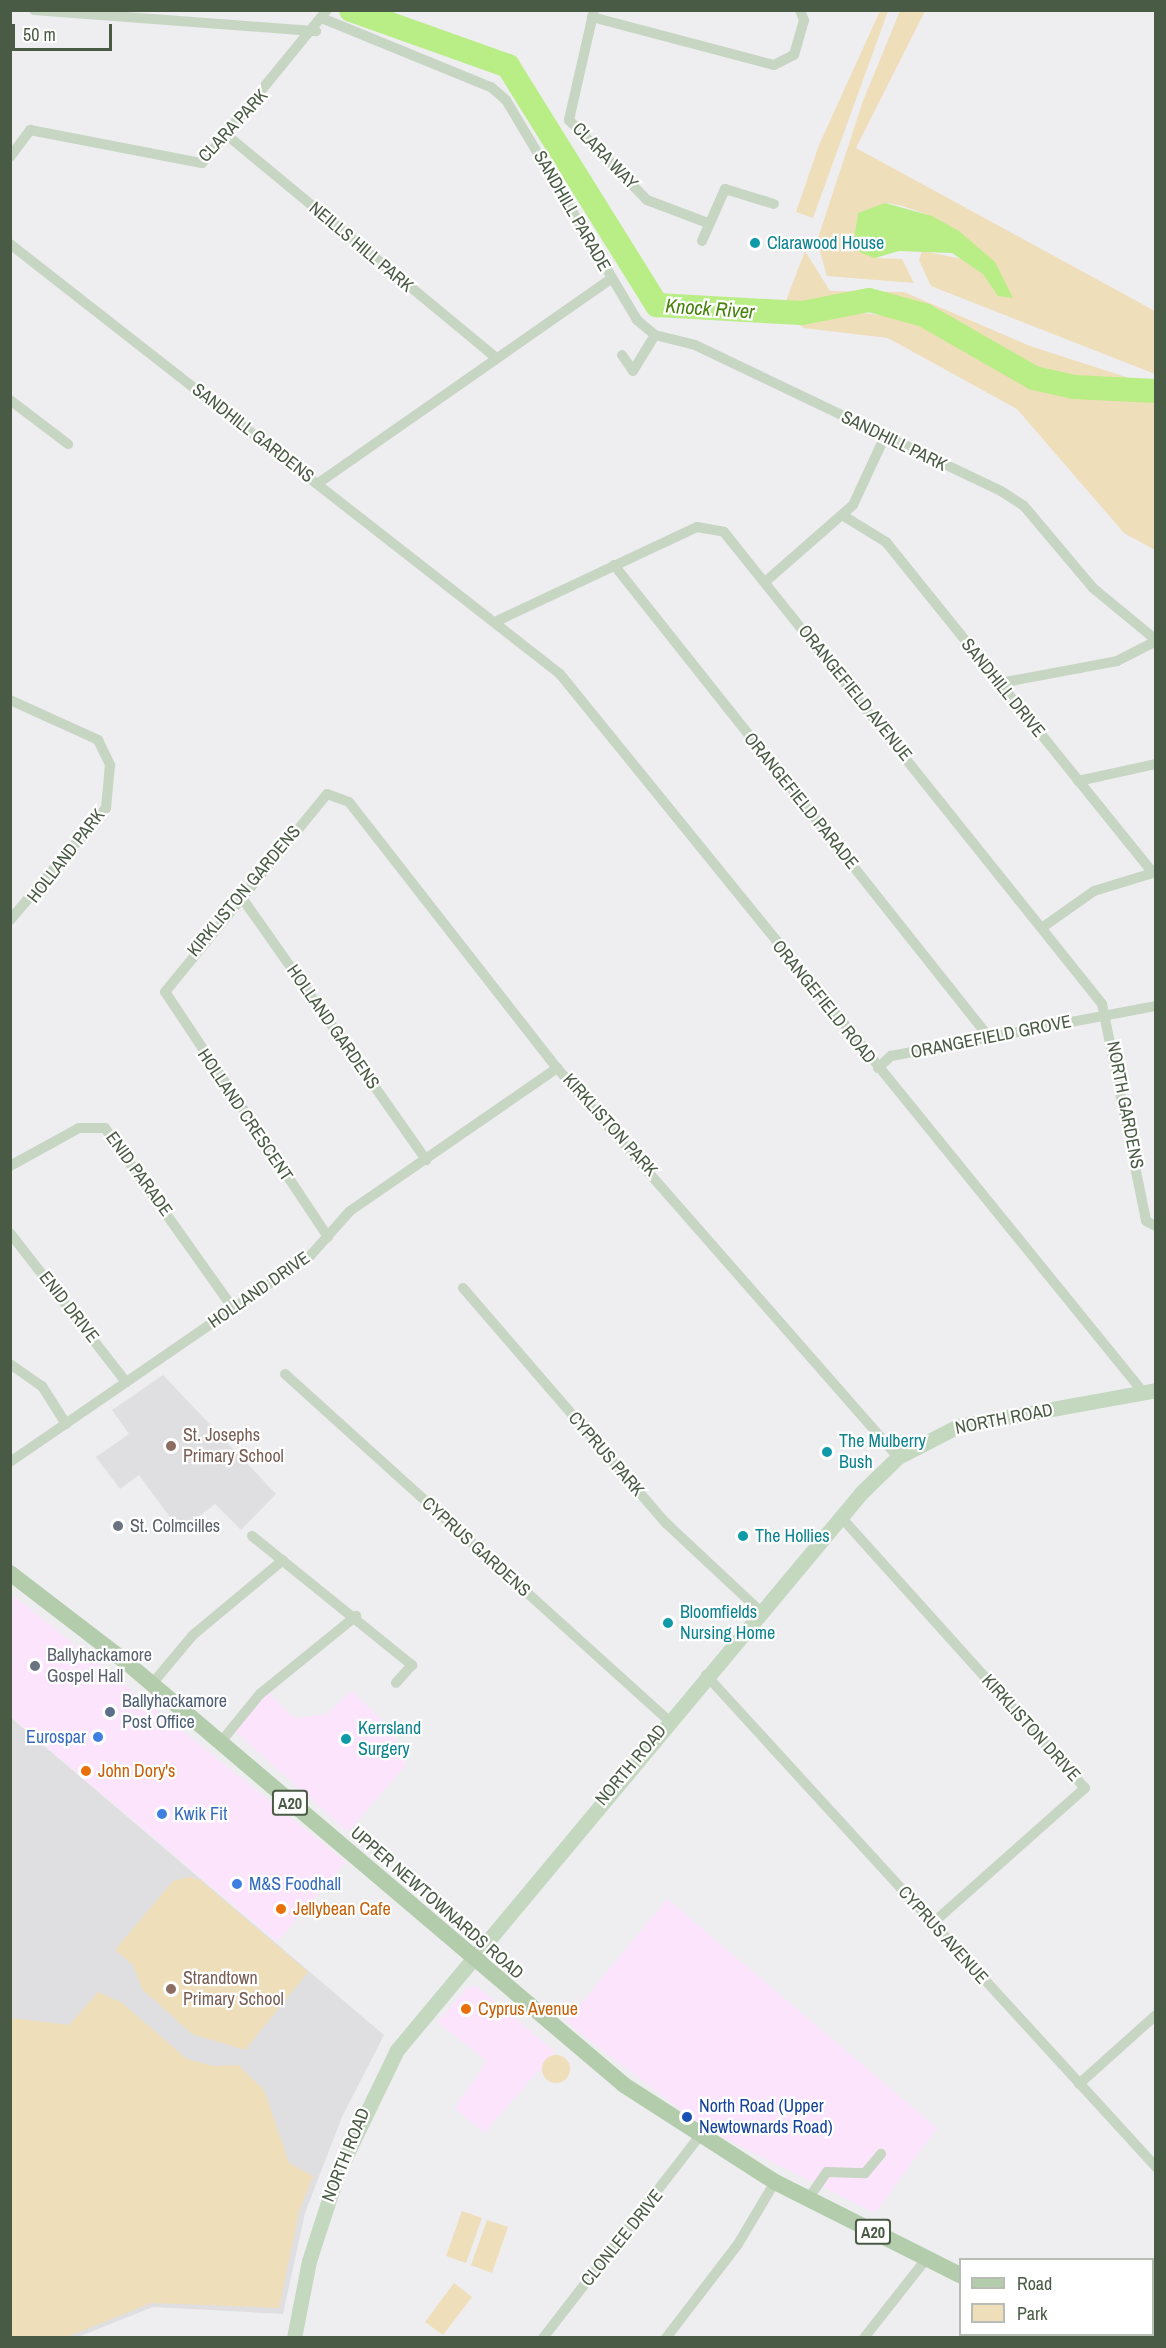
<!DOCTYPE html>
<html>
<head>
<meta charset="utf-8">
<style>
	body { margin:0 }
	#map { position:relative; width:1166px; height:2348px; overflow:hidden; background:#eeedf0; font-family:"Archivo Narrow",sans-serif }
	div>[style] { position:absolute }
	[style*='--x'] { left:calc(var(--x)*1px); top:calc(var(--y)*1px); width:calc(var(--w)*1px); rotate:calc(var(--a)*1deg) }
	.commercial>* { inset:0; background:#fce5fc }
	.education>* { inset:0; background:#dfdfe1 }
	.green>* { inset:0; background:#efdeba }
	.round { border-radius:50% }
	.water>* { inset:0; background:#b9ed86 }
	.river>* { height:24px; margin:-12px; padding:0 12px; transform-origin:12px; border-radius:12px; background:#b9ed86 }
	.street>* { height:10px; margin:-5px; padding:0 5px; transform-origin:5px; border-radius:5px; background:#c7d5c3 }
	.secondary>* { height:15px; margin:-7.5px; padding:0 7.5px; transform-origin:7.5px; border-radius:7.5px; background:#c4d7bf }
	.primary>* { height:16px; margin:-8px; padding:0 8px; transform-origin:8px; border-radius:8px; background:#b3cdac }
	.dots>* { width:16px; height:16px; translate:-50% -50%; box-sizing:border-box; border:3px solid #fff; border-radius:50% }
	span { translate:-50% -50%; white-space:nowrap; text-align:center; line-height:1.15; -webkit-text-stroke:4.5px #fff; paint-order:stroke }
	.shield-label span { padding:2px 4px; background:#fff; border:2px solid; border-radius:4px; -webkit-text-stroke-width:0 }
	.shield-label { font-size:16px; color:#4a5b45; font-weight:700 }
	.street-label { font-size:18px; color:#4a5b45 }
	.culture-label { font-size:18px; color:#0d838f }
	.left { translate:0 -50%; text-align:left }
	.education-label { font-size:18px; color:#785e54 }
	.worship-label { font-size:18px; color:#5b616d }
	.service-label { font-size:18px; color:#4e5e75 }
	.shop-label { font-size:18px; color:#366cbe }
	.right { translate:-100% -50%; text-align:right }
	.food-label { font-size:18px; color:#c56008 }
	.transit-label { font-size:18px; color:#164399 }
	.water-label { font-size:20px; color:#47830c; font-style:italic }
	.frame { position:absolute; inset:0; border:12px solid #4a5b45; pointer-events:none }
	.legend { position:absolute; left:959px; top:2258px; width:195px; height:78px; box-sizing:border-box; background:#fff; border:2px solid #b7bdb5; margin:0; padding:8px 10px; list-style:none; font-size:18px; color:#4a5b45 }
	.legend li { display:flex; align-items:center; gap:12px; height:30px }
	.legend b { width:30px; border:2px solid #b7bdb5 }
	.scale { position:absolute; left:12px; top:24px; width:100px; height:27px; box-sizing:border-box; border:3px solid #4a5b45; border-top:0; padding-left:8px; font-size:18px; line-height:21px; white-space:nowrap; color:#4a5b45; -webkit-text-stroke:4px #fff; paint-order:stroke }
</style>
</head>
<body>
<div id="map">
	<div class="commercial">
		<i style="clip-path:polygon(10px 1593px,346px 1862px,277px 1942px,11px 1717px)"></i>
		<i style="clip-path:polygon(262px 1686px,294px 1718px,325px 1715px,352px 1691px,391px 1729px,406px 1765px,348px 1832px,228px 1725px)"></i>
		<i style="clip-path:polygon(667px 1899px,937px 2128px,875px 2213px,706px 2129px,566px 2022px)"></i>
		<i style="clip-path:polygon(469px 1986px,478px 1987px,555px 2052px,484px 2133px,455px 2108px,487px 2061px,437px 2022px)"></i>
	</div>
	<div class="education">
		<i style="clip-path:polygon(163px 1375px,276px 1494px,241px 1530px,215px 1504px,180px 1531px,139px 1475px,120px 1489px,96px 1457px,129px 1434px,112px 1410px)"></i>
		<i style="clip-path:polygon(10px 1717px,384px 2035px,342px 2117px,305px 2213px,283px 2314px,153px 2307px,78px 2337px,11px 2337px)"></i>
	</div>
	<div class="green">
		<i style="clip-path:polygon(880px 11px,888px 11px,813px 218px,796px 212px,819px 145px)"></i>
		<i style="clip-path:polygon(900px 11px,925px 11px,856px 148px,1155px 311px,1155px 374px,931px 286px,919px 260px,922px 251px,967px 260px,1013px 298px,931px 216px,903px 206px,888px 203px,858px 213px,854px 239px,875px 258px,902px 259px,914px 283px,827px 276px,817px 241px,863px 101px)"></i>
		<i style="clip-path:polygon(805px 251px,830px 291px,904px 292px,1030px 346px,1132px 379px,1094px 383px,1044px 375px,891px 299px,840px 297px,782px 311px)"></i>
		<i style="clip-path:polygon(839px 310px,908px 319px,1050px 390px,1096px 397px,1155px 390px,1155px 550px,1124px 533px,1017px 409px,888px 338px,804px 328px,787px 316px)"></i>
		<i style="clip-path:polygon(189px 1877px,200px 1880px,308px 1972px,245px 2050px,192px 2034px,142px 1989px,133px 1965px,115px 1950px,173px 1881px)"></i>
		<i style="clip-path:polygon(98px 1992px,122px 2003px,187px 2059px,213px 2066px,238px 2065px,264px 2090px,289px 2163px,313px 2176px,299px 2212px,279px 2308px,151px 2303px,67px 2337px,11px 2337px,11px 2018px,69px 2025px)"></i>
		<i class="round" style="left:542px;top:2055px;width:28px;height:28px"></i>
		<i style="clip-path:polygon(462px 2211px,482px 2218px,466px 2263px,446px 2256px)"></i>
		<i style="clip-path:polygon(487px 2220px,508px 2227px,492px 2273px,471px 2265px)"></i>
		<i style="clip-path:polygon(454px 2283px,472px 2297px,443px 2335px,425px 2322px)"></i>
	</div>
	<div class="water">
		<i style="clip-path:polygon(885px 203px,932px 216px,959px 231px,995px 262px,1013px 298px,998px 296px,983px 274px,952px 253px,899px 251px,875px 258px,861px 253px,854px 239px,858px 213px)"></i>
	</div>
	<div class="river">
		<i style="--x:351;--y:10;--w:167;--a:19.6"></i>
		<i style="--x:508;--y:66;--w:282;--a:58.1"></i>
		<i style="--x:657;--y:305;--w:145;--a:3.2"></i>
		<i style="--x:802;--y:313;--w:68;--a:-11"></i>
		<i style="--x:869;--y:300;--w:57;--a:15.3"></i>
		<i style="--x:924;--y:315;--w:127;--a:29.8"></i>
		<i style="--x:1034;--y:378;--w:41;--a:12.7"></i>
		<i style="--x:1074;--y:387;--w:82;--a:2.8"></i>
	</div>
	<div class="street">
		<i style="--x:34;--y:10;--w:283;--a:4.3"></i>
		<i style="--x:594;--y:10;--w:113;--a:102.8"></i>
		<i style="--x:569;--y:120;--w:112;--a:45.7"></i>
		<i style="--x:647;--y:200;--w:65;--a:20.7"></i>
		<i style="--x:592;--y:17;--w:188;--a:14.8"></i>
		<i style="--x:774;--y:65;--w:22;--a:-27"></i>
		<i style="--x:794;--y:55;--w:36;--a:-74"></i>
		<i style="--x:804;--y:20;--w:11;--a:-112"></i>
		<i style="--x:324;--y:19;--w:180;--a:22.2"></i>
		<i style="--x:491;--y:87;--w:20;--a:41"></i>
		<i style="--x:506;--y:100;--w:256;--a:59.2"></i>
		<i style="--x:637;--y:320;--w:23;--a:40"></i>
		<i style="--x:655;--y:335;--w:41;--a:14"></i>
		<i style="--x:695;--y:345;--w:339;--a:25.5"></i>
		<i style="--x:1001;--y:491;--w:27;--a:33"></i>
		<i style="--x:1024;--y:506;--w:107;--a:49.9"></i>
		<i style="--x:1093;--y:588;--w:82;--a:39.5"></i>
		<i style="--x:228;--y:136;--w:347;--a:39.6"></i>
		<i style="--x:10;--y:157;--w:34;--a:-53"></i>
		<i style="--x:30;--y:130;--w:175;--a:10.9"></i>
		<i style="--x:202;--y:163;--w:198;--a:-50.8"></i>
		<i style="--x:702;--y:241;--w:57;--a:-66.1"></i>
		<i style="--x:725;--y:189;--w:51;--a:17"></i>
		<i style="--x:10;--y:244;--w:698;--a:38.02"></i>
		<i style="--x:560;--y:674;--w:925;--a:50.92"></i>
		<i style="--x:622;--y:355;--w:19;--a:55"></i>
		<i style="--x:633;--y:371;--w:42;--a:-58.6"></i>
		<i style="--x:10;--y:400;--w:73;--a:37.2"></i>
		<i style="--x:317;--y:484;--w:358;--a:-34.9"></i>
		<i style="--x:842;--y:515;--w:52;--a:31.5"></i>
		<i style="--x:886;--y:542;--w:425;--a:51.1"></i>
		<i style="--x:614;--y:565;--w:601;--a:51.55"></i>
		<i style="--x:765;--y:582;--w:117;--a:-41.2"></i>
		<i style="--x:853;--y:505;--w:76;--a:-65.1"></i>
		<i style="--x:497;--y:621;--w:221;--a:-25.2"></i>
		<i style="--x:697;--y:527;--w:27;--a:10"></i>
		<i style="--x:724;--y:532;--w:605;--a:51.31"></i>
		<i style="--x:1102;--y:1004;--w:221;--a:78.5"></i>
		<i style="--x:1146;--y:1221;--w:11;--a:27"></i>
		<i style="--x:1000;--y:683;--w:119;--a:-10.6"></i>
		<i style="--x:1117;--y:661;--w:44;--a:-27.1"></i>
		<i style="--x:10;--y:700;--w:97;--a:24.4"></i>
		<i style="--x:98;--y:740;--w:28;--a:64"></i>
		<i style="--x:110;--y:765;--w:43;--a:95.3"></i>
		<i style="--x:106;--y:808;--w:148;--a:130.6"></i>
		<i style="--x:1078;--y:781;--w:80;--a:-12.3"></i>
		<i style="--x:240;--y:895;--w:324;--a:54.9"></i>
		<i style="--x:1043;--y:927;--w:62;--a:-35.2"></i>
		<i style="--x:1094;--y:891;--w:65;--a:-17"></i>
		<i style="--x:878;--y:1068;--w:18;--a:-43"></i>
		<i style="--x:891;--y:1056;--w:270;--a:-10.7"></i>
		<i style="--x:10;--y:1166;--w:79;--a:-28.8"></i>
		<i style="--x:79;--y:1128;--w:26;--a:0"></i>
		<i style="--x:105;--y:1128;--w:221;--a:54.6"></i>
		<i style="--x:10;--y:1233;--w:189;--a:52.1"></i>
		<i style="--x:328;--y:1237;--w:294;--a:-123.6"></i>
		<i style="--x:165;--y:992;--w:256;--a:-50.7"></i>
		<i style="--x:327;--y:794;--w:23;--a:20"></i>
		<i style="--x:349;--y:802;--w:338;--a:52"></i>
		<i style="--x:557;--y:1068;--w:517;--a:48.76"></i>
		<i style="--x:463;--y:1288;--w:311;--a:49.2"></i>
		<i style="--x:666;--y:1523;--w:129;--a:43.1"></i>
		<i style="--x:10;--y:1364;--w:39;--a:35"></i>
		<i style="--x:42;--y:1386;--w:45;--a:57.7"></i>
		<i style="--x:285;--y:1374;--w:516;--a:42.09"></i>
		<i style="--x:10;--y:1462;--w:364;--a:-34.5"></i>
		<i style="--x:310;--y:1256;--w:60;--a:-48.4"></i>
		<i style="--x:350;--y:1211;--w:252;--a:-34.6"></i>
		<i style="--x:840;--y:1516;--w:366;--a:48"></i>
		<i style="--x:1085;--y:1788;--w:203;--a:138.4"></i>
		<i style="--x:252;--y:1536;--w:206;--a:38.9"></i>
		<i style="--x:412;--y:1665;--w:24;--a:132"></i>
		<i style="--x:706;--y:1675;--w:667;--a:47.55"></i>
		<i style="--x:152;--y:1684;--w:64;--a:-50.1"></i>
		<i style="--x:193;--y:1635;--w:117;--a:-39.8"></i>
		<i style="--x:220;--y:1743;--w:63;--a:-50.8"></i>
		<i style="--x:260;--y:1694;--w:124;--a:-39.1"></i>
		<i style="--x:1079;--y:2084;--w:103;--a:-41.9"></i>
		<i style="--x:808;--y:2199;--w:33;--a:-55"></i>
		<i style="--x:827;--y:2172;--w:38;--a:2"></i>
		<i style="--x:865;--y:2173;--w:25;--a:-50"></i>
		<i style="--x:543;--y:2338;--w:254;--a:-52.2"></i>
		<i style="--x:666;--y:2338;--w:118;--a:-52.5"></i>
		<i style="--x:738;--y:2244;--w:72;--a:-59.2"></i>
		<i style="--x:864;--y:2338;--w:102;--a:-51.8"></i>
	</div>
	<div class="secondary">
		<i style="--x:294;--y:2338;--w:78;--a:-79"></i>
		<i style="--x:309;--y:2261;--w:94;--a:-72"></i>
		<i style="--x:338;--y:2172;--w:136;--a:-64.2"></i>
		<i style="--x:397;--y:2050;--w:725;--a:-50.2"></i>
		<i style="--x:861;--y:1493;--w:52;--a:-44.2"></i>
		<i style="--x:898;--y:1457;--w:68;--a:-27.3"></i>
		<i style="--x:958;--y:1426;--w:201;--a:-10.3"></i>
	</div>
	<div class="primary">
		<i style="--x:10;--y:1573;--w:146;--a:37.5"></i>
		<i style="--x:126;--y:1662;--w:653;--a:40.34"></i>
		<i style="--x:624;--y:2085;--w:179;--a:32.7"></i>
		<i style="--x:775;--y:2182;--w:207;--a:26.7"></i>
		<i style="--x:1070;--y:2334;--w:6;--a:45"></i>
	</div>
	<div class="dots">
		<i style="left:755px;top:243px;background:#0f9aa8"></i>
		<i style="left:171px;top:1446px;background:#8d6e63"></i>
		<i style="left:827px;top:1452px;background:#0f9aa8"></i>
		<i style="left:118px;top:1526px;background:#6b7280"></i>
		<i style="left:743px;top:1536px;background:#0f9aa8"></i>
		<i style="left:668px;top:1623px;background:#0f9aa8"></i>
		<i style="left:35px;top:1666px;background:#6b7280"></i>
		<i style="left:110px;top:1712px;background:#5c6f8a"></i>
		<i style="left:98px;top:1737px;background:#3f7fe0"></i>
		<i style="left:346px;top:1739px;background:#0f9aa8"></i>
		<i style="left:86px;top:1771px;background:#e8710a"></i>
		<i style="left:162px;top:1814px;background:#3f7fe0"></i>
		<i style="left:237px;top:1884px;background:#3f7fe0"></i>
		<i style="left:281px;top:1909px;background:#e8710a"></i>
		<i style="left:171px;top:1989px;background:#8d6e63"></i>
		<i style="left:466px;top:2009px;background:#e8710a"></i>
		<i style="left:687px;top:2117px;background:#1a4fb4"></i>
	</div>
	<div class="shield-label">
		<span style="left:290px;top:1803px">A20</span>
		<span style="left:873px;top:2232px">A20</span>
	</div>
	<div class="street-label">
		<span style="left:233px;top:126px;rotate:-47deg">CLARA PARK</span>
		<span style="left:605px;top:156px;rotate:46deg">CLARA WAY</span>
		<span style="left:572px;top:211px;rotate:60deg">SANDHILL PARADE</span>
		<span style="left:361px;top:247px;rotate:40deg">NEILLS HILL PARK</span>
		<span style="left:253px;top:433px;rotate:38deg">SANDHILL GARDENS</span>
		<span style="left:894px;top:441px;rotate:26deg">SANDHILL PARK</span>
		<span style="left:1003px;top:688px;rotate:51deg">SANDHILL DRIVE</span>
		<span style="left:855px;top:693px;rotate:51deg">ORANGEFIELD AVENUE</span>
		<span style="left:801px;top:801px;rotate:51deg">ORANGEFIELD PARADE</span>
		<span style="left:66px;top:856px;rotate:-52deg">HOLLAND PARK</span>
		<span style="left:244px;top:891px;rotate:-50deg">KIRKLISTON GARDENS</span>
		<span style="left:824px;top:1002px;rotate:51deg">ORANGEFIELD ROAD</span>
		<span style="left:333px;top:1027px;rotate:55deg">HOLLAND GARDENS</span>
		<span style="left:991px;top:1037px;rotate:-11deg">ORANGEFIELD GROVE</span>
		<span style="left:1125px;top:1105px;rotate:79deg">NORTH GARDENS</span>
		<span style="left:245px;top:1115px;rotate:56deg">HOLLAND CRESCENT</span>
		<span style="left:610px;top:1125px;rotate:48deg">KIRKLISTON PARK</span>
		<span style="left:139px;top:1174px;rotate:54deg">ENID PARADE</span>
		<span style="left:259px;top:1290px;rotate:-35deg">HOLLAND DRIVE</span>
		<span style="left:69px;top:1307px;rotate:52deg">ENID DRIVE</span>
		<span style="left:1004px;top:1419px;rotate:-11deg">NORTH ROAD</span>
		<span style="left:606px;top:1454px;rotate:49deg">CYPRUS PARK</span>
		<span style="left:476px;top:1547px;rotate:42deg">CYPRUS GARDENS</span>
		<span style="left:1031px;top:1728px;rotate:48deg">KIRKLISTON DRIVE</span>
		<span style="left:631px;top:1765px;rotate:-50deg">NORTH ROAD</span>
		<span style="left:437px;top:1903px;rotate:41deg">UPPER NEWTOWNARDS ROAD</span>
		<span style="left:943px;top:1935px;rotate:48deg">CYPRUS AVENUE</span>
		<span style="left:346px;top:2155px;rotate:-68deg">NORTH ROAD</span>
		<span style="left:622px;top:2238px;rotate:-51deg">CLONLEE DRIVE</span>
	</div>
	<div class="culture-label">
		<span class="left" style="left:767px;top:243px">Clarawood House</span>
		<span class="left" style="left:839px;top:1452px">The Mulberry<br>Bush</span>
		<span class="left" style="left:755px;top:1536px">The Hollies</span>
		<span class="left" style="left:680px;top:1623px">Bloomfields<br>Nursing Home</span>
		<span class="left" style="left:358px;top:1739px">Kerrsland<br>Surgery</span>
	</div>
	<div class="education-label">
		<span class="left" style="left:183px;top:1446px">St. Josephs<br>Primary School</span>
		<span class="left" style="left:183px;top:1989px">Strandtown<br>Primary School</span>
	</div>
	<div class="worship-label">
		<span class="left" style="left:130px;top:1526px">St. Colmcilles</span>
		<span class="left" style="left:47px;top:1666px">Ballyhackamore<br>Gospel Hall</span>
	</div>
	<div class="service-label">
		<span class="left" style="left:122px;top:1712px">Ballyhackamore<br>Post Office</span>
	</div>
	<div class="shop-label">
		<span class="right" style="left:86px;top:1737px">Eurospar</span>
		<span class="left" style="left:174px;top:1814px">Kwik Fit</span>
		<span class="left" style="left:249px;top:1884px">M&amp;S Foodhall</span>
	</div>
	<div class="food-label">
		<span class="left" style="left:98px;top:1771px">John Dory's</span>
		<span class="left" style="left:293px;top:1909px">Jellybean Cafe</span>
		<span class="left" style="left:478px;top:2009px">Cyprus Avenue</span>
	</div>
	<div class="transit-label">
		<span class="left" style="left:699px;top:2117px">North Road (Upper<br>Newtownards Road)</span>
	</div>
	<div class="water-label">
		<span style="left:710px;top:308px;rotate:4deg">Knock River</span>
	</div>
	<div class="frame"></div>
	<ul class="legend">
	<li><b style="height:8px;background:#b3cdac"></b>Road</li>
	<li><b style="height:16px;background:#efdeba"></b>Park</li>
	</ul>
	<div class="scale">50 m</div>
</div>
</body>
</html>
